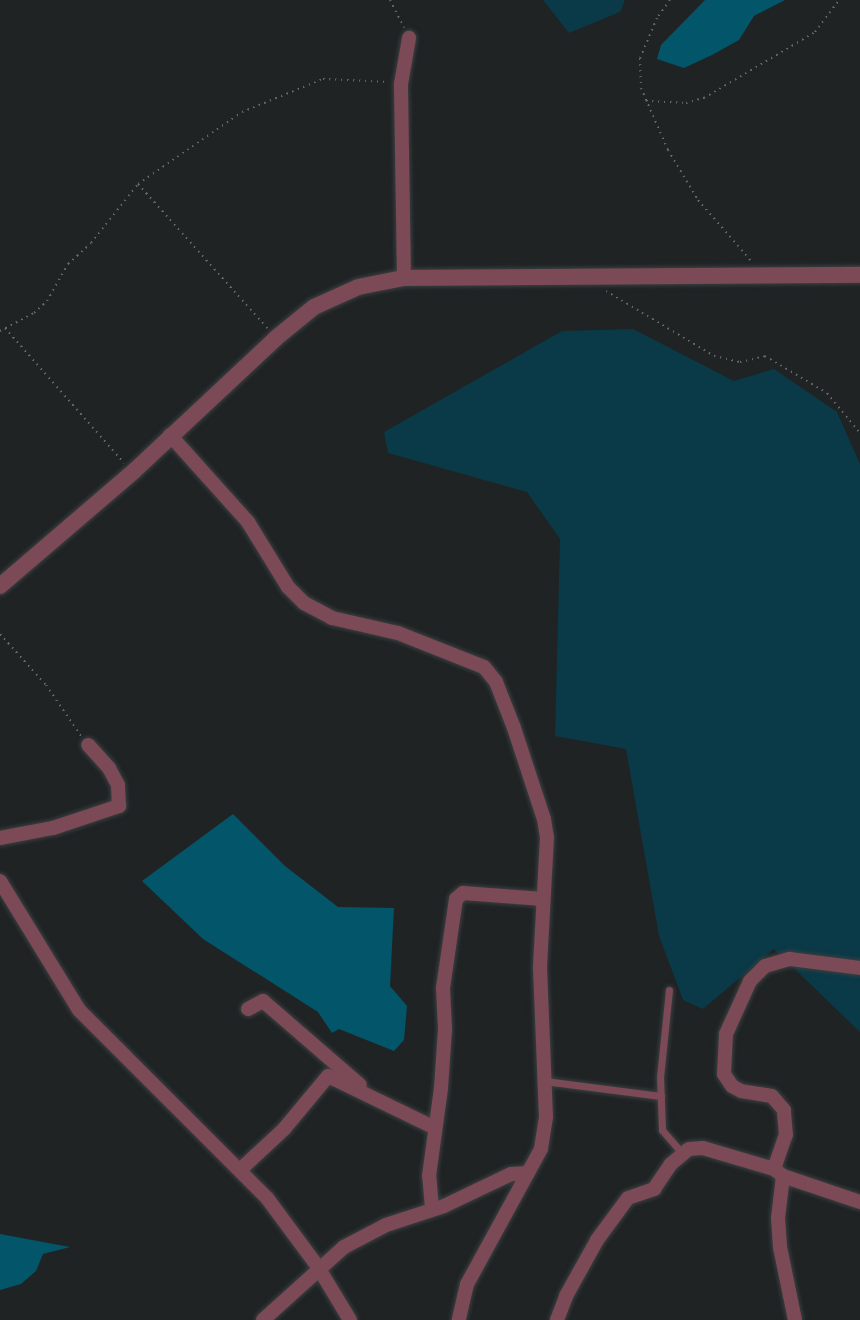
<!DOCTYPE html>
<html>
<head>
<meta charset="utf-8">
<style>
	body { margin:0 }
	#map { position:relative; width:860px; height:1320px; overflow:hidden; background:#1f2324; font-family:"Zilla Slab",serif }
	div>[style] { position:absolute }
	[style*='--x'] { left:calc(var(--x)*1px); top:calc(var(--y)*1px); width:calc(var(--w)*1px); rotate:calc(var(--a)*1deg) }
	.green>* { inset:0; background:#0a3947 }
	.water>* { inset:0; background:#03556a }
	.path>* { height:2px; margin-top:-1px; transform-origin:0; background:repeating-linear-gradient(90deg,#646869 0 1.5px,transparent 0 6px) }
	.roads { filter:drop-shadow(0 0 2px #3b3f40) drop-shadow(0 0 2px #3b3f40) }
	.service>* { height:7px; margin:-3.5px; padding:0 3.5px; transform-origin:3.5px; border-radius:3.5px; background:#7c4a56 }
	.minor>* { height:14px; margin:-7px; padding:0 7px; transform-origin:7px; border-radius:7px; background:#7c4a56 }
	.tertiary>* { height:16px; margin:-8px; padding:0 8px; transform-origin:8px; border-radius:8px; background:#7c4a56 }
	span { translate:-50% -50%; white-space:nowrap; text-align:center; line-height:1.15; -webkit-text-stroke:5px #15191b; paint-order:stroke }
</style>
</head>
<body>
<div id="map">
	<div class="green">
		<i style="clip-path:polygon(543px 0,625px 0,620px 12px,569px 33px)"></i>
		<i style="clip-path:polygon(633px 329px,734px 381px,774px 369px,837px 412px,860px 464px,860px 1032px,774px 949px,703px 1009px,683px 1000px,659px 936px,626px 749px,555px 736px,560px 539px,527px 492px,388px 453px,384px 432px,562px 331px)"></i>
	</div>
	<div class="water">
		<i style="clip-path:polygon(705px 0,785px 0,754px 16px,739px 40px,712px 55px,684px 68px,657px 59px,661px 45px)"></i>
		<i style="clip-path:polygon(233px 814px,285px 866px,338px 907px,394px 908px,390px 986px,407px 1006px,404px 1040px,394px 1051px,339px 1029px,332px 1033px,318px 1012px,203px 939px,142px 881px)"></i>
		<i style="clip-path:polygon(0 1234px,70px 1247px,43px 1254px,36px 1271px,21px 1284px,0 1290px)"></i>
	</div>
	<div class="path">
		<i style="--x:390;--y:0;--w:31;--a:63"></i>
		<i style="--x:670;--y:0;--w:22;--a:126"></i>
		<i style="--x:657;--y:18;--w:43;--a:113"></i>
		<i style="--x:640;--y:58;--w:30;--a:88"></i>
		<i style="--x:641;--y:88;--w:68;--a:66.5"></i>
		<i style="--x:668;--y:150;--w:58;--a:59"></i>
		<i style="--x:698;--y:200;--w:82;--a:48.9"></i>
		<i style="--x:646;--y:101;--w:40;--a:2.9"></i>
		<i style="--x:686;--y:103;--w:19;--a:-16"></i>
		<i style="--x:704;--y:98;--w:129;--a:-30.7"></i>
		<i style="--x:815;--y:32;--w:40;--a:-53"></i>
		<i style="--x:138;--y:184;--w:195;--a:48.1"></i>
		<i style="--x:606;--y:291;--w:126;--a:31"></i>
		<i style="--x:714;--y:356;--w:27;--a:13"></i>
		<i style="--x:740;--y:362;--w:26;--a:-13"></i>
		<i style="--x:765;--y:356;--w:72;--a:30.8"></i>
		<i style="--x:827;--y:393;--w:52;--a:50.5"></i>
		<i style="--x:5;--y:328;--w:180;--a:48.6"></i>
		<i style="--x:0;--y:331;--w:38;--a:-28"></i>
		<i style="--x:34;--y:313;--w:18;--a:-43"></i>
		<i style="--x:47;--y:301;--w:43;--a:-60.4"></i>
		<i style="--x:68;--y:264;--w:31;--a:-42"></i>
		<i style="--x:91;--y:243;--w:75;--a:-51.5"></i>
		<i style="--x:138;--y:184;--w:126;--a:-34.7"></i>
		<i style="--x:242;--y:112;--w:87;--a:-22.2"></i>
		<i style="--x:323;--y:79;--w:66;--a:2.6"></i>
		<i style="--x:0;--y:634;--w:69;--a:48"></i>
		<i style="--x:46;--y:685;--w:62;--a:55.5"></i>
	</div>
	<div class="roads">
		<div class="service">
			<i style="--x:669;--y:990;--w:87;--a:95.9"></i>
			<i style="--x:660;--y:1077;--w:53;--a:87.8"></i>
			<i style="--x:662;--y:1130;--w:30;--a:49"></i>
			<i style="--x:544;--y:1081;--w:118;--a:7.3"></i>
		</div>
		<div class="minor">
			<i style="--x:404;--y:278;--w:194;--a:-90.9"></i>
			<i style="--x:401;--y:84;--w:47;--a:-80.1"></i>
			<i style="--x:170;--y:435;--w:117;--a:48.1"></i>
			<i style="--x:248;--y:522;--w:76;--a:58.4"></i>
			<i style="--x:288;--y:587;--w:23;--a:45"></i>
			<i style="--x:304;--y:603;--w:32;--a:28"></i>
			<i style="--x:332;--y:618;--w:68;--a:12.8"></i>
			<i style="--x:398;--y:633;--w:92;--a:21.6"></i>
			<i style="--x:484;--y:667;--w:19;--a:51"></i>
			<i style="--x:496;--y:682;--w:49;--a:68.6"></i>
			<i style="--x:514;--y:728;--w:96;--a:71.8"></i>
			<i style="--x:544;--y:819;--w:18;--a:81"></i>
			<i style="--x:547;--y:837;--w:131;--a:93.1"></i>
			<i style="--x:540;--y:968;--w:149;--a:87.7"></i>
			<i style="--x:546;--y:1117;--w:32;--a:99"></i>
			<i style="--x:541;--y:1149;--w:154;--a:118.7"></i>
			<i style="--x:467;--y:1284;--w:37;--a:103"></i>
			<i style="--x:0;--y:838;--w:54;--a:-10.7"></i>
			<i style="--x:53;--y:828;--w:70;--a:-18.4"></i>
			<i style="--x:119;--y:806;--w:21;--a:-93"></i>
			<i style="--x:118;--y:785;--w:19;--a:-118"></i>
			<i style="--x:109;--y:768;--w:31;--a:-132"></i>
			<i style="--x:0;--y:881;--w:151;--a:58.5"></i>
			<i style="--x:79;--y:1010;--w:266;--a:45"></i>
			<i style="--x:267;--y:1198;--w:86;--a:53.5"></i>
			<i style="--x:318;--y:1267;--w:62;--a:58.9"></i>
			<i style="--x:248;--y:1009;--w:17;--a:-28"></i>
			<i style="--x:263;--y:1001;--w:128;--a:40.9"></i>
			<i style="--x:241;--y:1169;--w:59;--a:-42.9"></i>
			<i style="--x:284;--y:1129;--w:69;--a:-50.3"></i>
			<i style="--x:328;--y:1076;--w:119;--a:25.9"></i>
			<i style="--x:774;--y:1169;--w:36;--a:-71"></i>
			<i style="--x:786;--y:1135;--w:25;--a:-95"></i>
			<i style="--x:784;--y:1110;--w:18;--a:-131"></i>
			<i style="--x:772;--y:1096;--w:31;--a:-171"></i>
			<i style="--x:741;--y:1091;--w:10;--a:-151"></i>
			<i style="--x:732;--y:1086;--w:14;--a:-124"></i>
			<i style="--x:724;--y:1074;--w:40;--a:-87.1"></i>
			<i style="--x:726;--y:1034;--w:58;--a:-65.6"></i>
			<i style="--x:750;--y:981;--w:21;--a:-45"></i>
			<i style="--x:765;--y:966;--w:26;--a:-16"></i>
			<i style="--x:790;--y:959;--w:71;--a:7.3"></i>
			<i style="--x:783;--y:1176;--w:42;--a:96.8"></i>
			<i style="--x:778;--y:1218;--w:29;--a:86"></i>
			<i style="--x:780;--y:1247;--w:75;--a:78.4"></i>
			<i style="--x:432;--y:1208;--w:32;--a:-95"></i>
			<i style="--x:429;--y:1176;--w:89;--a:-82.2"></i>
			<i style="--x:441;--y:1088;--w:59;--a:-86.1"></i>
			<i style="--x:445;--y:1029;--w:41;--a:-92.8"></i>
			<i style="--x:443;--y:988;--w:90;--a:-81.7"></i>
			<i style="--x:456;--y:899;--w:9;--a:-41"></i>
			<i style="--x:463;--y:893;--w:80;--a:4.3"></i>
			<i style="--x:263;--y:1320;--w:109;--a:-42"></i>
			<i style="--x:344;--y:1247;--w:47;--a:-27.6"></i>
			<i style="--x:386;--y:1225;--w:61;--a:-18.1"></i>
			<i style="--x:444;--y:1206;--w:74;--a:-25.5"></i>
			<i style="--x:511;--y:1174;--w:17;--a:-3"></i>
			<i style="--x:557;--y:1320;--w:26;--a:-69"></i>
			<i style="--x:566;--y:1296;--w:64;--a:-61"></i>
			<i style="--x:597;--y:1240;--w:52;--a:-53.6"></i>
			<i style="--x:628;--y:1198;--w:28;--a:-19"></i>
			<i style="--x:654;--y:1189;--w:30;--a:-56"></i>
			<i style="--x:671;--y:1164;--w:23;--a:-40"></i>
			<i style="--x:689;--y:1149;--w:14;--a:-4"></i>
			<i style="--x:703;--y:1148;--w:74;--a:16.5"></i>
			<i style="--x:774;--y:1169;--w:11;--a:38"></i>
			<i style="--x:783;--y:1176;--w:81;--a:18.7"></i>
		</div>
		<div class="tertiary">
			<i style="--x:0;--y:586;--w:175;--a:-40.6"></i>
			<i style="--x:133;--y:472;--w:196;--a:-43.1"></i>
			<i style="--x:276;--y:338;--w:49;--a:-39.2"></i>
			<i style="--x:314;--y:307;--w:48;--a:-24.4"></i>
			<i style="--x:358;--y:287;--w:47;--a:-11.1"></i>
			<i style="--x:404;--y:278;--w:456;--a:-0.4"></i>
		</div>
	</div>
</div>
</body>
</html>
